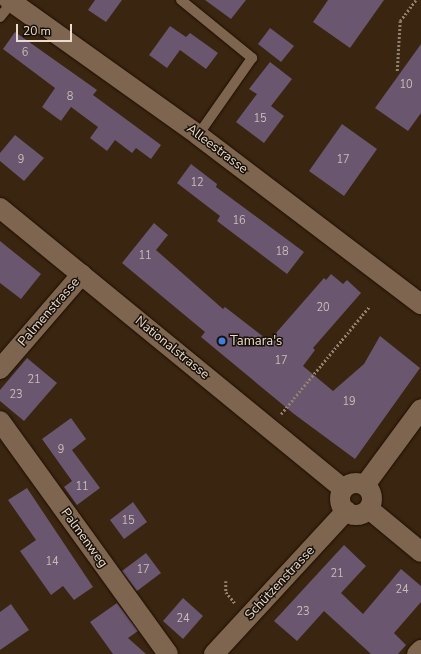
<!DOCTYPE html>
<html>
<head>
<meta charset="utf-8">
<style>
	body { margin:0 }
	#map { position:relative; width:421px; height:654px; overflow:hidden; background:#392510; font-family:"Nunito Sans",sans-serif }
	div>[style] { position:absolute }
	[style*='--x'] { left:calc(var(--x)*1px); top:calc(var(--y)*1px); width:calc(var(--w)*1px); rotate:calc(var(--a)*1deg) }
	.building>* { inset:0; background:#6a566e }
	.path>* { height:2.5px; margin-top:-1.25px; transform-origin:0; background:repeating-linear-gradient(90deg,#928170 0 2px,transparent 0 4px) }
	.roads { filter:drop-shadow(0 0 1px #200d00) drop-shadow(0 0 1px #200d00) }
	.service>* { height:10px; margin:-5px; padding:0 5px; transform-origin:5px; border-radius:5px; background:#7d654f }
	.minor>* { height:20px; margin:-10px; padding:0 10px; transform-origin:10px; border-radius:10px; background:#7d654f }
	.minor>.ring { margin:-10px; padding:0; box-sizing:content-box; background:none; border:20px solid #7d654f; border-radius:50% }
	.dots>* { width:11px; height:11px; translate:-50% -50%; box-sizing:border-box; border:2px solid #191008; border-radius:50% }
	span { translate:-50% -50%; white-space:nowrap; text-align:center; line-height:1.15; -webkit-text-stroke:3px #191008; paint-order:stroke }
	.number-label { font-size:11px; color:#cabbb8 }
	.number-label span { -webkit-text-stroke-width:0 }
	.street-label { font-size:13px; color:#eaddd0 }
	.poi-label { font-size:13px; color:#eaddd0 }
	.left { translate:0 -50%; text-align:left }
	.scale { position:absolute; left:16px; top:24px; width:56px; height:18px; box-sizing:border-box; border:2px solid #eaddd0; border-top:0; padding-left:5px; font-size:12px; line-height:14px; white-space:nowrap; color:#eaddd0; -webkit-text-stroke:3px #191008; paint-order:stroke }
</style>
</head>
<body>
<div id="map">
	<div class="building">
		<i style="clip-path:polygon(95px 0,122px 0,106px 22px,88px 10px)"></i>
		<i style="clip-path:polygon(205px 0,246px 0,231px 19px)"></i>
		<i style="clip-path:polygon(328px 0,384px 0,350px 48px,313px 22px)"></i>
		<i style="clip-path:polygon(170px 26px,186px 37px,190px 33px,218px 53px,206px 69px,180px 50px,167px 68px,149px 55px)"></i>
		<i style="clip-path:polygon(270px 28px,294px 46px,281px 62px,258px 44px)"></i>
		<i style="clip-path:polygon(15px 32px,97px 90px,93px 95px,161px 145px,151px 159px,136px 148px,132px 153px,115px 140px,107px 151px,90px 138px,98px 127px,71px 107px,61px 121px,42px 107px,55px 88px,3px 49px)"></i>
		<i style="clip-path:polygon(421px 44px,421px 113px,408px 131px,375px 108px)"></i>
		<i style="clip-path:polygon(270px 62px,292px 79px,271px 106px,284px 116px,264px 143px,236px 122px,257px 94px,249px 89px)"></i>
		<i style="clip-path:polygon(342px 124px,377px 149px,344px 196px,309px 171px)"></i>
		<i style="clip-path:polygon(15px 135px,44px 158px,24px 181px,0 161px,0 153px)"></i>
		<i style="clip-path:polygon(191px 164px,217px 184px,216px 187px,304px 252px,287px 274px,217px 221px,220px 216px,177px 183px)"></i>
		<i style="clip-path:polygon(154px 223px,168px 235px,156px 250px,223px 309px,225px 307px,269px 341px,324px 278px,326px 280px,331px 274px,343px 284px,347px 280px,361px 293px,313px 348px,315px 350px,303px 366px,333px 391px,364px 364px,380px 336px,420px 368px,355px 459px,294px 414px,201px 337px,205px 332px,122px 263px)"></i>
		<i style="clip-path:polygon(0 241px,41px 274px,21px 299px,0 283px)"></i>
		<i style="clip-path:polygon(27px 358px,57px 383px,24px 421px,0 401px,0 390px)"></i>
		<i style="clip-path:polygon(71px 418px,86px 439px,72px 450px,100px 488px,77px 505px,64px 487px,72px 481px,42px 439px)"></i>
		<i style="clip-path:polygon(27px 488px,93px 587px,74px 600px,63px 586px,51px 595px,20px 551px,36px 540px,8px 500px)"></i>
		<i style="clip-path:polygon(133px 502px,147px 522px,124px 539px,110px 520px)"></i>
		<i style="clip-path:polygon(344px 545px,366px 566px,341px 593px,363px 614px,401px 569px,421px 586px,421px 602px,394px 633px,406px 645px,398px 654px,371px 654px,324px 611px,297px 641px,274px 621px)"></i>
		<i style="clip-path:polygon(146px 553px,161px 573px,137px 591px,122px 571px)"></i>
		<i style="clip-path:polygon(183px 598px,203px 616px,183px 639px,163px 621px)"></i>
		<i style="clip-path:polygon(117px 603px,138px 631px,128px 638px,146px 654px,113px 654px,90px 622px)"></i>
		<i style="clip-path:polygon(11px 604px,29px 630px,0 650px,0 612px)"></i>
	</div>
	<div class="path">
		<i style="--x:397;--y:71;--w:50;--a:-86.6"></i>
		<i style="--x:400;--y:21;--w:26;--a:-53"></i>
		<i style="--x:281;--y:414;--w:139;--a:-50.6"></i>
		<i style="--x:226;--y:581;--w:11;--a:90"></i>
		<i style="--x:226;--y:592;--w:14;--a:51"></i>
	</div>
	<div class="roads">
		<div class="service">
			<i style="--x:181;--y:0;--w:92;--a:39.2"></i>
			<i style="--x:252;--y:58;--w:94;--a:125"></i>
			<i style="--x:0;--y:17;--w:19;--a:-51"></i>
		</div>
		<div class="minor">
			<i style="--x:9;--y:0;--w:232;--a:35.5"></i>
			<i style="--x:198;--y:135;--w:280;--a:37.2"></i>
			<i style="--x:0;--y:208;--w:443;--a:39.3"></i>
			<i style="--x:0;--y:369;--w:125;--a:-49.2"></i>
			<i style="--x:0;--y:421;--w:287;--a:54.2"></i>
			<i class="ring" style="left:340px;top:483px;width:12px;height:12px"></i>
			<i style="--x:365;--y:485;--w:94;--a:-53.6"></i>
			<i style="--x:369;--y:509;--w:67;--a:39.6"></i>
			<i style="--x:214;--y:654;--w:195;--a:-47.3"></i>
			<i style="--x:417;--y:654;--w:6;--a:-45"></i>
		</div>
	</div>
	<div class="dots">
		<i style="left:222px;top:341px;background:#3f7fe0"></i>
	</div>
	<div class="number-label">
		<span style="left:25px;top:53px">6</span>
		<span style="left:406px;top:85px">10</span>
		<span style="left:70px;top:97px">8</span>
		<span style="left:260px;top:119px">15</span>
		<span style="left:21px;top:160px">9</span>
		<span style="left:343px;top:160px">17</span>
		<span style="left:197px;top:183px">12</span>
		<span style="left:239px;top:221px">16</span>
		<span style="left:282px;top:252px">18</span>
		<span style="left:145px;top:256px">11</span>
		<span style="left:323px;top:308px">20</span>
		<span style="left:281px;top:361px">17</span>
		<span style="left:34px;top:380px">21</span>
		<span style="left:16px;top:395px">23</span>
		<span style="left:349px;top:402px">19</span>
		<span style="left:61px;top:450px">9</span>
		<span style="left:82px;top:487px">11</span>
		<span style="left:128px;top:521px">15</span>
		<span style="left:52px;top:562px">14</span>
		<span style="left:143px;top:570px">17</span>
		<span style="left:337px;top:574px">21</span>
		<span style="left:402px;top:590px">24</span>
		<span style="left:303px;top:612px">23</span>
		<span style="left:183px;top:619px">24</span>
	</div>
	<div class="street-label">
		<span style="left:217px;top:149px;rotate:37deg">Alleestrasse</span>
		<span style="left:49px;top:312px;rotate:-49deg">Palmenstrasse</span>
		<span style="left:172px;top:348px;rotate:39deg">Nationalstrasse</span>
		<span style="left:84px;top:538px;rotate:54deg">Palmenweg</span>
		<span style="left:280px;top:583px;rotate:-47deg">Schützenstrasse</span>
	</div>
	<div class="poi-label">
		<span class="left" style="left:230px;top:341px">Tamara's</span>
	</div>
	<div class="scale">20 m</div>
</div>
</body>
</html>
